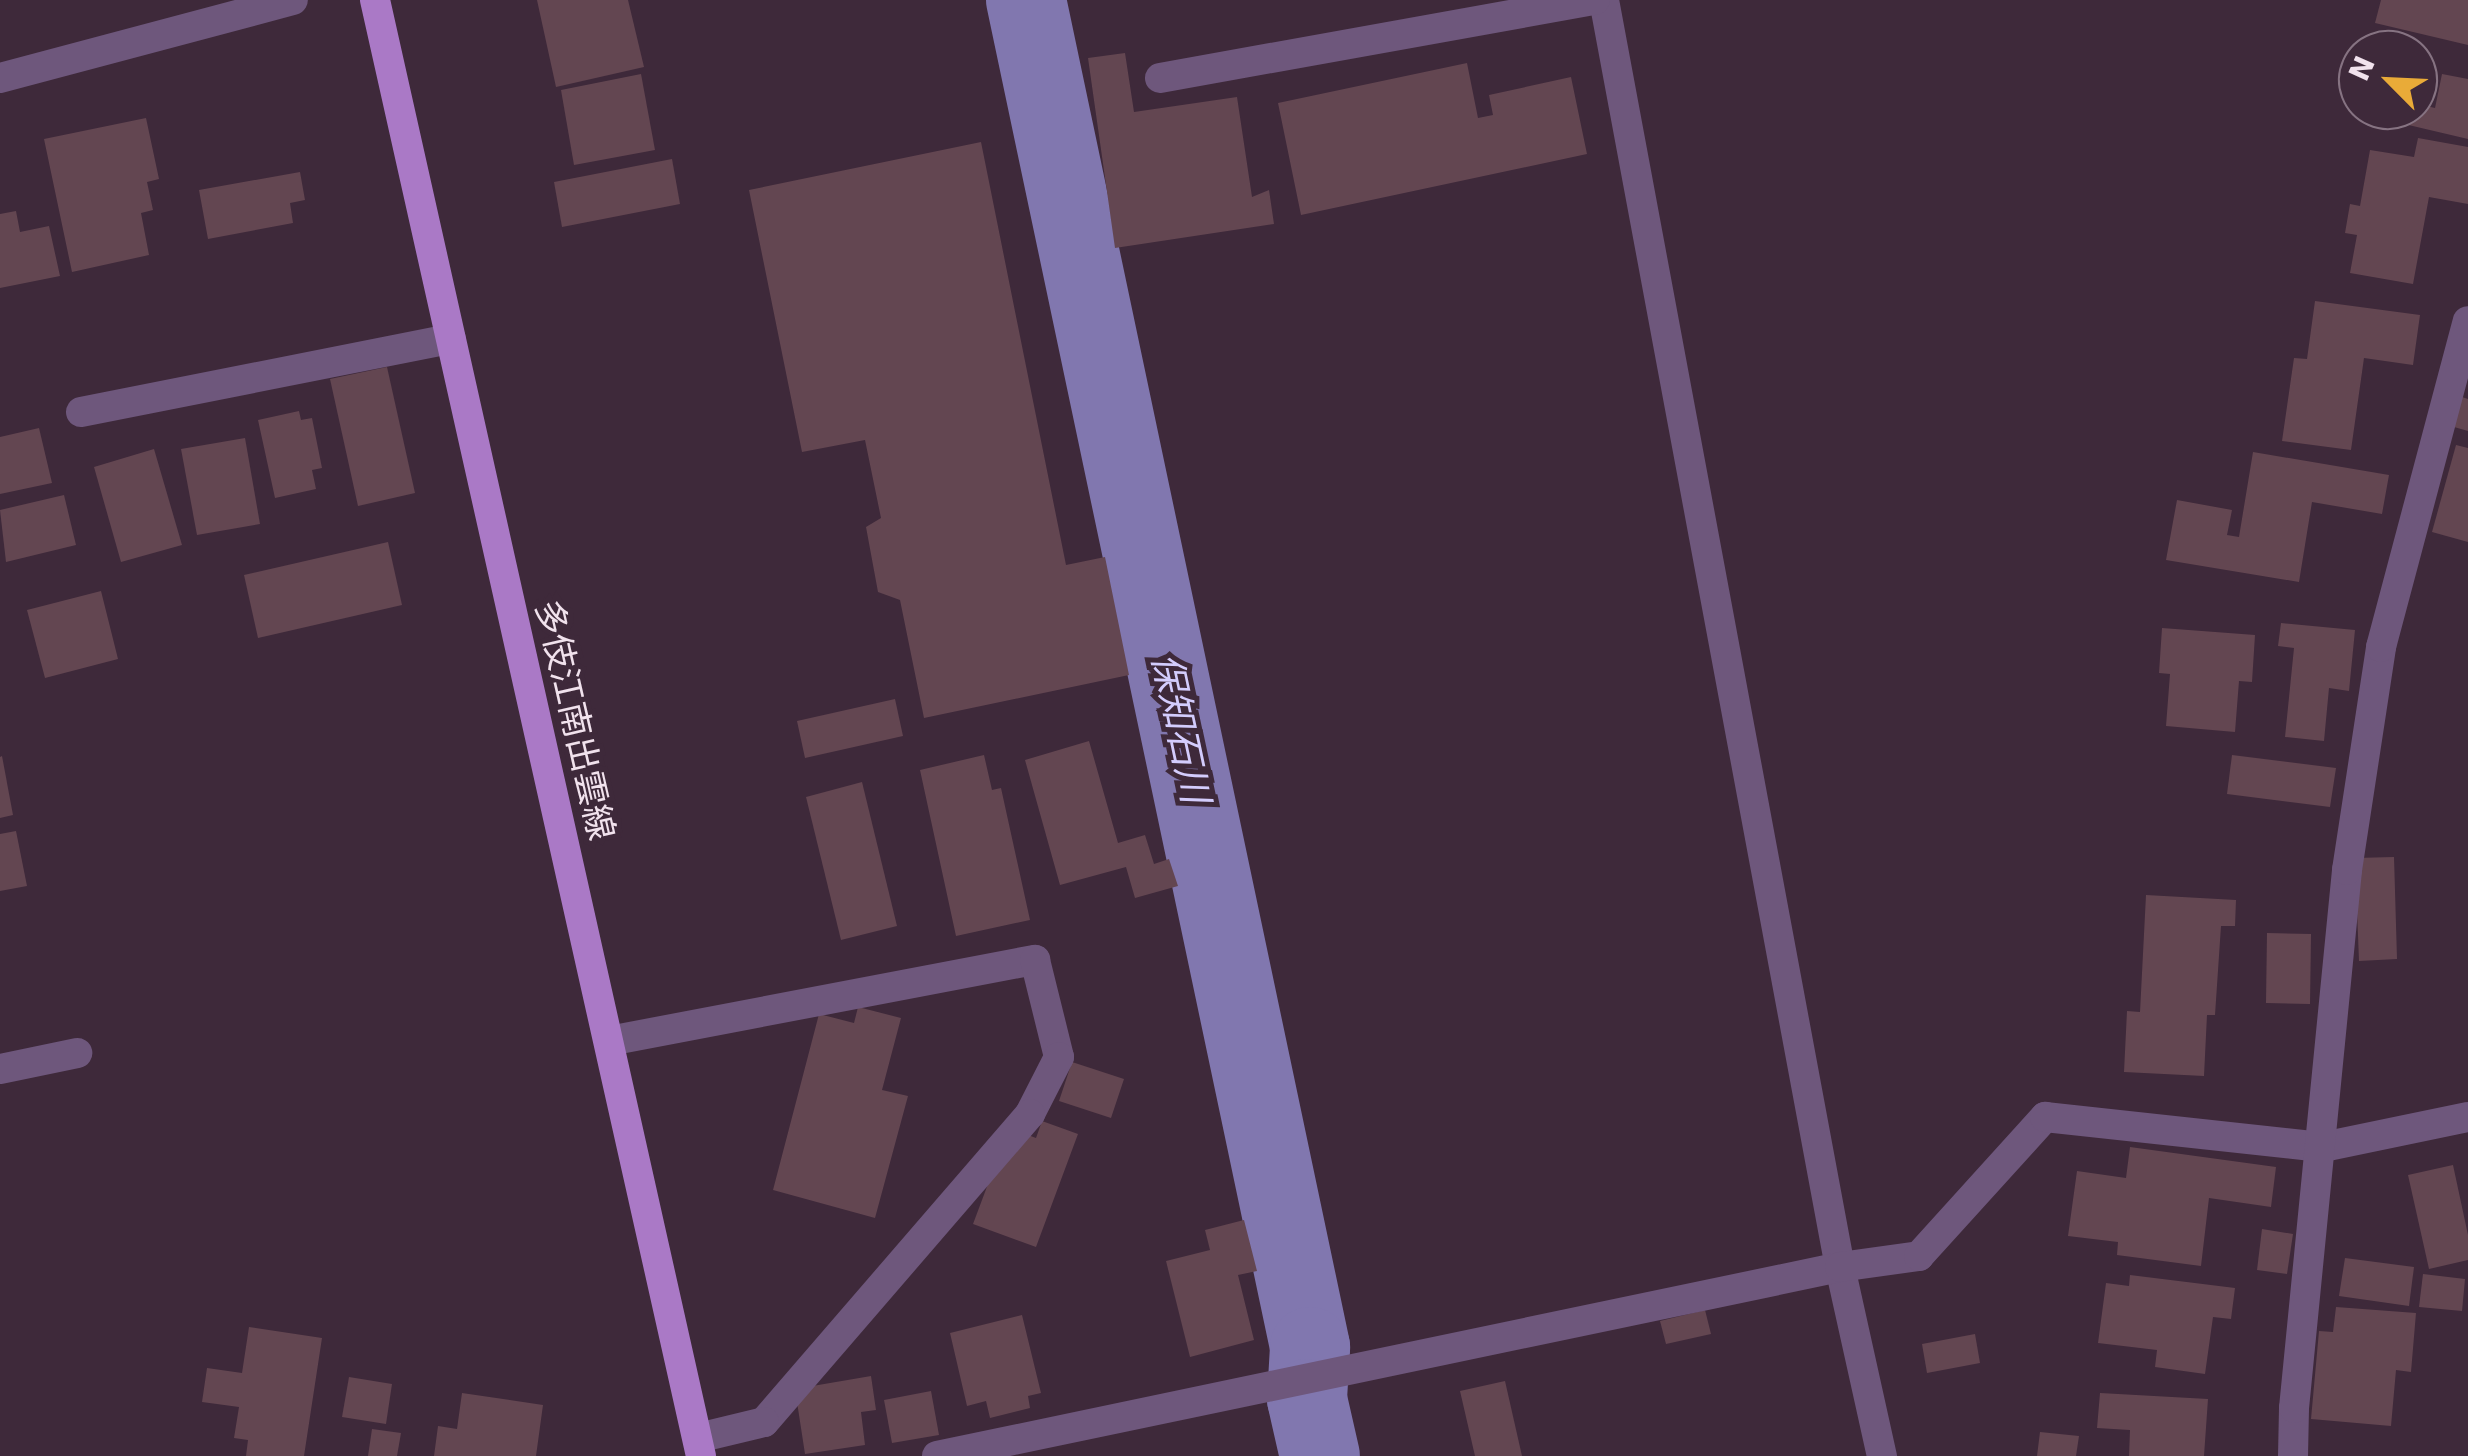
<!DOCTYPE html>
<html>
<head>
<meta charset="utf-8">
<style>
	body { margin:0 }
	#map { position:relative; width:2468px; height:1456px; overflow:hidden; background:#3e293a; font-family:"DejaVu Sans","Noto Sans JP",sans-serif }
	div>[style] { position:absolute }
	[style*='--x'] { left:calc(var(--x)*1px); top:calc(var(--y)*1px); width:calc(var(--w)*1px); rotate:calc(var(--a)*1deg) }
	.river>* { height:80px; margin:-40px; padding:0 40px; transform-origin:40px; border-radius:40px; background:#8177af }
	.building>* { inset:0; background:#634651 }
	.minor>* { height:30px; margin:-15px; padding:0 15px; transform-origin:15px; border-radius:15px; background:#6e577c }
	.major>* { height:30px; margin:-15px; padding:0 15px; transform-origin:15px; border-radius:15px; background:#aa79c6 }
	span { translate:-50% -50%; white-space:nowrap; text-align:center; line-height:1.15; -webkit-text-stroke:10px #3e293a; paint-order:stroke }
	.street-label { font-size:35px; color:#f1e2ed }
	.water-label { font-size:38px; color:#d3ccfd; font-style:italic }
	.north { position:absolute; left:2338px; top:30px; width:100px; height:100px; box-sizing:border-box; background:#3e293a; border:2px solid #867382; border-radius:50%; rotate:294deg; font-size:28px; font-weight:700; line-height:40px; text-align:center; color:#f1e2ed }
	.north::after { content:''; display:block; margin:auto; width:35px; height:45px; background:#e9ab38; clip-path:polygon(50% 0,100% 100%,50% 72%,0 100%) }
</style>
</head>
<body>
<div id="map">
	<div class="river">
		<i style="--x:1026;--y:0;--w:1377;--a:78.09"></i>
		<i style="--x:1310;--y:1347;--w:52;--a:93.3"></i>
		<i style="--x:1307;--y:1399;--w:58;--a:77.2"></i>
	</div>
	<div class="building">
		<i style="clip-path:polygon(537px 0,628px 0,644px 67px,556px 87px)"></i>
		<i style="clip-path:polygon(2381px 0,2468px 0,2468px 45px,2375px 23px)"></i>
		<i style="clip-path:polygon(1125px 53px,1134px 112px,1237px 97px,1252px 197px,1269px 190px,1274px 224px,1115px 248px,1088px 58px)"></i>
		<i style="clip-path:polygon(1467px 63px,1478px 118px,1493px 115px,1489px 95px,1571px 77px,1587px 154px,1301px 215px,1278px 103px)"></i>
		<i style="clip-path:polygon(641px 74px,655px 150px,574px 165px,561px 90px)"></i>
		<i style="clip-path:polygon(2442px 74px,2468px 79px,2468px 139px,2400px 123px,2403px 110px,2418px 110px,2418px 104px,2435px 108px)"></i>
		<i style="clip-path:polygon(146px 118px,159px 179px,147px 182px,153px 210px,141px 213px,149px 255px,72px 272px,44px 139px)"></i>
		<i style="clip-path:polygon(2418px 138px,2468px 147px,2468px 204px,2429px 197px,2413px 284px,2350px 273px,2357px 235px,2345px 233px,2350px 204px,2360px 206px,2370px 150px,2414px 157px)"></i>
		<i style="clip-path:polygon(981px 142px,1066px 565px,1105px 557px,1129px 675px,924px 718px,900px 600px,878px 592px,866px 527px,881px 518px,865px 440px,802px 452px,749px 190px)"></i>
		<i style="clip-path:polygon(672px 159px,680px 204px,562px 227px,554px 182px)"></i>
		<i style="clip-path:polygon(300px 172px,305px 200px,290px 203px,293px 223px,208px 239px,199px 190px)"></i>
		<i style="clip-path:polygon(16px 211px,20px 232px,49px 226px,60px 276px,0 288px,0 214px)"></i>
		<i style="clip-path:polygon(2315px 301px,2420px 315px,2413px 365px,2364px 358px,2351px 450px,2282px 441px,2294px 358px,2307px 359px)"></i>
		<i style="clip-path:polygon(387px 367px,415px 493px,358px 506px,330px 379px)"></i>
		<i style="clip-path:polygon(2462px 397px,2468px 399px,2468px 431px,2454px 427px)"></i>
		<i style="clip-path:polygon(299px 411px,301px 420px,312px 418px,322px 468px,312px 470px,316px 489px,275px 498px,258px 420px)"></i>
		<i style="clip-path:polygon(39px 428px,52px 483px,0 494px,0 437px)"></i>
		<i style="clip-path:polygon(245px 438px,260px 524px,197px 535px,181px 449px)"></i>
		<i style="clip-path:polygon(2456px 445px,2468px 448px,2468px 542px,2432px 532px)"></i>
		<i style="clip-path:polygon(154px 449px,182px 545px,121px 562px,94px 467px)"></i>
		<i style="clip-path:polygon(2253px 452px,2389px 475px,2382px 514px,2312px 502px,2299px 582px,2166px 560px,2177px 500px,2232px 510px,2227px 535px,2239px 537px)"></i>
		<i style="clip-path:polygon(64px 495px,76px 545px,6px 562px,0 510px)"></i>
		<i style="clip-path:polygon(388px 542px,402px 605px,258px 638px,244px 575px)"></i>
		<i style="clip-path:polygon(101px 591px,118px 659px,45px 678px,27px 610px)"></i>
		<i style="clip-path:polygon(2281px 623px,2355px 630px,2349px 691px,2329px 688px,2324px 741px,2285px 737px,2294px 648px,2278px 646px)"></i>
		<i style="clip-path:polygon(2162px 628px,2255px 635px,2252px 682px,2239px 681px,2235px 732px,2166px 726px,2170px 674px,2159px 673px)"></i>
		<i style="clip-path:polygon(895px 699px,903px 736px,805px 758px,797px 721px)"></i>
		<i style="clip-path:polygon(1089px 741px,1118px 843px,1145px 835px,1154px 864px,1169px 859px,1178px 886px,1135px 898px,1126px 867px,1060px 885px,1025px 760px)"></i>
		<i style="clip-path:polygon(984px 755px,992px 790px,1001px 788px,1030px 920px,956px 936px,920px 770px)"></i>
		<i style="clip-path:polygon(2232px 755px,2336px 768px,2330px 807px,2227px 794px)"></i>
		<i style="clip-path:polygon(2px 756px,13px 815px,0 818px,0 757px)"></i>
		<i style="clip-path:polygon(862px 782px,897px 926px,841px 940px,806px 797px)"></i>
		<i style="clip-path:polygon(16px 831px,27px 886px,0 891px,0 834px)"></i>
		<i style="clip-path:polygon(2394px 857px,2397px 959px,2359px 961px,2355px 858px)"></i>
		<i style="clip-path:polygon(2146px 895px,2236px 900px,2235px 926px,2221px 926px,2215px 1015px,2207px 1015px,2204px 1076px,2124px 1072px,2127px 1011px,2140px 1012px)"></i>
		<i style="clip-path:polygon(2267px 933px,2311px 934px,2310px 1004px,2266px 1003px)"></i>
		<i style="clip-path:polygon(858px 1007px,901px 1018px,882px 1090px,908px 1096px,875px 1218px,773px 1190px,819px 1014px,854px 1023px)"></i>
		<i style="clip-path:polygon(1072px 1062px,1124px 1079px,1111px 1118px,1059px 1101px)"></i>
		<i style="clip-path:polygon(1042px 1121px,1078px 1134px,1036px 1247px,973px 1224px,1009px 1128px,1036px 1138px)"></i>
		<i style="clip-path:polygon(2130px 1147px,2276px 1167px,2271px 1207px,2209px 1198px,2201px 1266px,2117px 1255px,2118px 1242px,2068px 1236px,2077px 1171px,2126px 1178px)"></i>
		<i style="clip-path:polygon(2453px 1165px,2468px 1235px,2468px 1260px,2429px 1269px,2408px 1175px)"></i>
		<i style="clip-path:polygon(1244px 1220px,1257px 1271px,1238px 1275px,1254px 1340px,1190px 1357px,1166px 1261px,1210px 1250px,1205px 1230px)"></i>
		<i style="clip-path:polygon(2262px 1229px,2293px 1234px,2287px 1274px,2257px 1270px)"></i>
		<i style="clip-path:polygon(2345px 1258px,2414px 1267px,2409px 1306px,2339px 1296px)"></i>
		<i style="clip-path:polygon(2423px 1274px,2465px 1279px,2462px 1311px,2419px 1307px)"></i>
		<i style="clip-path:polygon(2130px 1275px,2235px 1288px,2231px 1319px,2213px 1317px,2205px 1374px,2155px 1367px,2157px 1350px,2098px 1343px,2106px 1283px,2129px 1286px)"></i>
		<i style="clip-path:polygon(2336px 1307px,2416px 1313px,2411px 1372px,2396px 1370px,2391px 1426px,2311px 1419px,2319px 1331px,2333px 1332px)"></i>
		<i style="clip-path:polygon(1705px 1310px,1711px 1334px,1666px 1344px,1660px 1321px)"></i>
		<i style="clip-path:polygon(1022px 1315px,1041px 1393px,1028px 1396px,1030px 1408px,990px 1418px,986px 1401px,967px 1406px,950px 1333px)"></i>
		<i style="clip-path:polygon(249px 1327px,322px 1338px,304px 1456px,246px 1456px,248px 1440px,234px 1438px,239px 1407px,202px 1402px,207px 1368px,242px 1373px)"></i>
		<i style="clip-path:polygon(1975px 1334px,1980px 1363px,1927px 1373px,1922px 1344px)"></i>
		<i style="clip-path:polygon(871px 1376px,876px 1410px,861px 1412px,865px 1445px,805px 1454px,795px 1389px)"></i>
		<i style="clip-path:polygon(349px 1377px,392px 1384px,386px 1424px,342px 1417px)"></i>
		<i style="clip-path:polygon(1505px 1381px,1522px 1456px,1475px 1456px,1460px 1391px)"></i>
		<i style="clip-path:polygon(931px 1391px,939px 1435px,892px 1443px,884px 1400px)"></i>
		<i style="clip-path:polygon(462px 1393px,543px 1405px,536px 1456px,434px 1456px,438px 1426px,457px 1429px)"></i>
		<i style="clip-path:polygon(2100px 1393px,2208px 1399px,2204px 1456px,2129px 1456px,2130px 1430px,2097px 1428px)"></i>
		<i style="clip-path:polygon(372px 1429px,401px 1433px,397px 1456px,368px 1456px)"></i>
		<i style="clip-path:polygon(2040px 1432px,2079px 1436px,2076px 1456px,2037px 1456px)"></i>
	</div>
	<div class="minor">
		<i style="--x:1604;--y:0;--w:1289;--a:79.45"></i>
		<i style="--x:1840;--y:1267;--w:194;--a:77.5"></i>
		<i style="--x:0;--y:78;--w:303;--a:-14.9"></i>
		<i style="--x:1160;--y:78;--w:442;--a:-10.2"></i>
		<i style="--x:81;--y:412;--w:377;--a:-11.2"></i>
		<i style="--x:609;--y:1041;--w:434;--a:-10.8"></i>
		<i style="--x:1035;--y:960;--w:100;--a:76.1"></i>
		<i style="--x:1059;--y:1057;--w:64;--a:117"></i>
		<i style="--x:1030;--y:1114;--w:407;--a:130.8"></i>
		<i style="--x:764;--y:1422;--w:68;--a:166.4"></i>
		<i style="--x:0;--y:1069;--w:79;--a:-11.7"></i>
		<i style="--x:937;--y:1456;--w:923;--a:-11.82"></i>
		<i style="--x:1840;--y:1267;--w:80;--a:-7.9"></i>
		<i style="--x:1919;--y:1256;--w:188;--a:-47.8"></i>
		<i style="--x:2045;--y:1117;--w:280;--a:6.2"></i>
		<i style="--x:2323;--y:1147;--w:148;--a:-11.7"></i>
		<i style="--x:2293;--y:1456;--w:48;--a:-88.8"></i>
		<i style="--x:2294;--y:1408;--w:541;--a:-84.37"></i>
		<i style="--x:2347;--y:870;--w:226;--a:-81.3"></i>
		<i style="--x:2381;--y:647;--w:337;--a:-75.1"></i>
	</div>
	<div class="major">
		<i style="--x:375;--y:0;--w:1492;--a:77.38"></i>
	</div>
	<div class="street-label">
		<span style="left:575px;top:720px;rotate:77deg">多伎江南出雲線</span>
	</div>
	<div class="water-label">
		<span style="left:1180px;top:728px;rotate:78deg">保知石川</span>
	</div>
	<div class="north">N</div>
</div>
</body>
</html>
